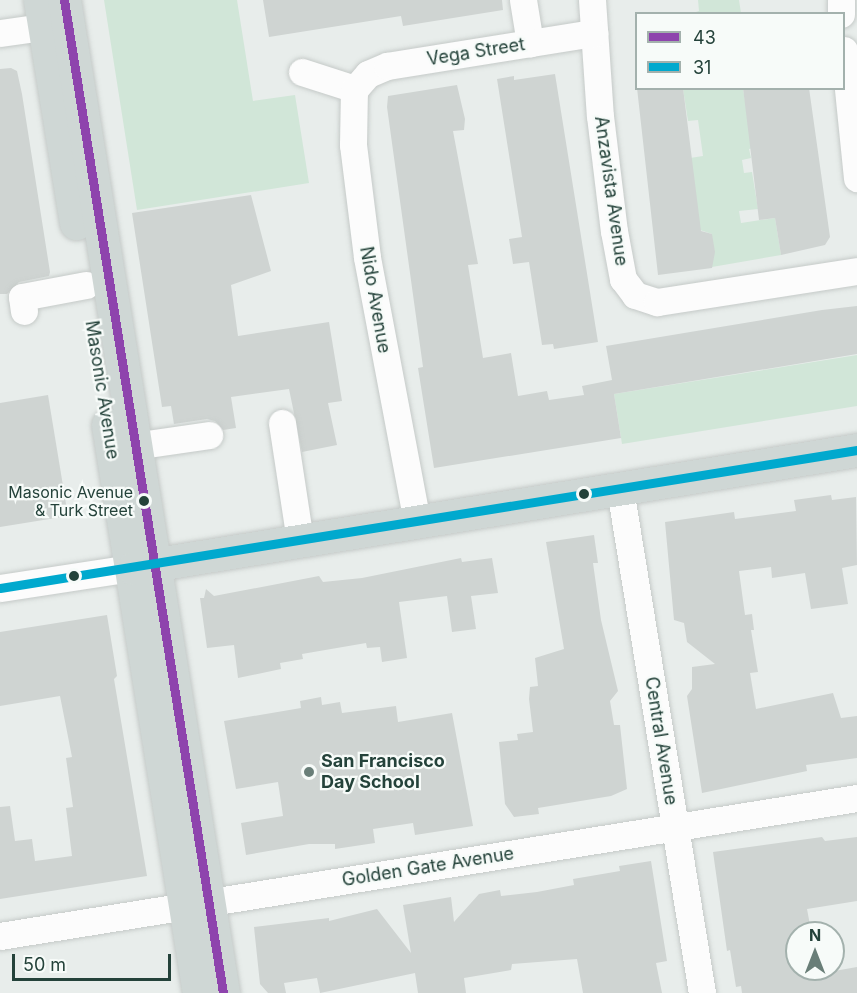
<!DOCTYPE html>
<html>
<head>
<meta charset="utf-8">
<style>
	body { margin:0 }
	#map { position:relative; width:857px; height:993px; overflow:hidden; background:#e8edeb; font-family:Inter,sans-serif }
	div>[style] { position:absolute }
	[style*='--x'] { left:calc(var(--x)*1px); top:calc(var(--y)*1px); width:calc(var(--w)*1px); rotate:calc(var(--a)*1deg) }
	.green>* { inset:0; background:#d1e6d8 }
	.building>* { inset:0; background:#cfd4d2 }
	.roads { filter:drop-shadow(0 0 2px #c5cac8) drop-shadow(0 0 2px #c5cac8) }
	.minor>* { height:27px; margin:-13.5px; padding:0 13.5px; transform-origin:13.5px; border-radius:13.5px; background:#fcfcfc }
	.major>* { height:33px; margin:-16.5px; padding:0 16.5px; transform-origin:16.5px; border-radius:16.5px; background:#cfd7d5 }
	.bus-1>* { height:9px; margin:-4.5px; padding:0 4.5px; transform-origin:4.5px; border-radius:4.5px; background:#8e44ad }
	.bus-2>* { height:9px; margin:-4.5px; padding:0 4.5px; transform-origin:4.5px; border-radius:4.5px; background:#00a9ce }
	.dots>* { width:16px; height:16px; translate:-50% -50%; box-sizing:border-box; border:3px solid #f7fbf9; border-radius:50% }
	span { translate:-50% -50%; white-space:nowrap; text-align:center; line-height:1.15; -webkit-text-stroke:4.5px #f7fbf9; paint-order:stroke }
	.bus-label { font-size:16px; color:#24423a }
	.right { translate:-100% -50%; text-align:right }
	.street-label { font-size:18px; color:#24423a }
	.poi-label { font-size:18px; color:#24423a; font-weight:700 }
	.left { translate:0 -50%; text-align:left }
	.legend { position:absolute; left:635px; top:12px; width:210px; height:78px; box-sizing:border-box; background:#f7fbf9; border:2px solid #a3b1ad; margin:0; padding:8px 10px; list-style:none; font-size:18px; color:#24423a }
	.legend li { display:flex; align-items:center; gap:12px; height:30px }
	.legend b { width:30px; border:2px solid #a3b1ad }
	.north { position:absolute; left:785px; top:921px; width:60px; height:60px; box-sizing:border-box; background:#f7fbf9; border:2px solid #a3b1ad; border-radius:50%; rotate:0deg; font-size:16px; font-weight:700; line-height:24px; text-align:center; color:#24423a }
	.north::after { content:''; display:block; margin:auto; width:21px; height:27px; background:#697e78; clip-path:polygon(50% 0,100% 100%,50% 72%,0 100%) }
	.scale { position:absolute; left:12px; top:954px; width:159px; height:27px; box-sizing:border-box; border:3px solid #24423a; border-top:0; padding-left:8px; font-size:18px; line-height:21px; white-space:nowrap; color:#24423a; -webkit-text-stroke:4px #f7fbf9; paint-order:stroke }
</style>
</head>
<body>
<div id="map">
	<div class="green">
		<i style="clip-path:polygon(104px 0,237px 0,253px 101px,295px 95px,309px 183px,137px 210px)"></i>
		<i style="clip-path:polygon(698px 0,739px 0,741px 13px,693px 13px,699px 11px)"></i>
		<i style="clip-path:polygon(683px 89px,743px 89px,753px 148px,749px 149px,751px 158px,742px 160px,744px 173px,752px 172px,758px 209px,739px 211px,741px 223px,775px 218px,781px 255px,712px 267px,712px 234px,700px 230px,690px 158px,703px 156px,698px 120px,688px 121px)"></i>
		<i style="clip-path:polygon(857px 355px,857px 406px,622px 444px,614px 394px)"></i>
	</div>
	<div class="building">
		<i style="clip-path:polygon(263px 0,502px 0,503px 10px,403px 26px,401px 16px,269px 37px)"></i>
		<i style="clip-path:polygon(11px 68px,17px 71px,22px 94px,50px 272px,49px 276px,19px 282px,7px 294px,0 294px,0 69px)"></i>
		<i style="clip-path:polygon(555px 74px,598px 342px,554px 349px,553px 344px,542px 345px,529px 262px,513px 264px,509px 239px,522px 237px,497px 79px,514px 76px,514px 80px)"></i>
		<i style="clip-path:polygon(457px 85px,465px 119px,464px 130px,453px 131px,478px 264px,468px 265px,483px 358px,511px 353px,518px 396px,547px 391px,549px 400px,584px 395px,582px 386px,612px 380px,606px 346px,822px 310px,857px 306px,857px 354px,614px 394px,621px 438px,434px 468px,418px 368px,423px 367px,387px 107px,388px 96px)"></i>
		<i style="clip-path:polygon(637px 88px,683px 88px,701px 231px,712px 234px,715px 252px,712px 268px,658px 275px)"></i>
		<i style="clip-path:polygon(743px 88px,809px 88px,830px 237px,825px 245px,781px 255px,775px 218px,759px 220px)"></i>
		<i style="clip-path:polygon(251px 195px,271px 271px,231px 285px,238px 336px,329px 322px,342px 401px,328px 403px,337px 445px,302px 452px,289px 389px,231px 397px,236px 428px,223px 430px,215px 421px,207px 419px,174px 424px,171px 406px,162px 407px,132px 213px)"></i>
		<i style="clip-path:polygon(48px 395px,68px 516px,0 527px,0 403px)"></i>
		<i style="clip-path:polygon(831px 495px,832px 500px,856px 497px,857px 565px,842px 568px,848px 604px,811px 609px,805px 573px,772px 578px,771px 567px,739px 571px,745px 615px,752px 614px,754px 630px,751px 630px,758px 672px,750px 673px,756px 709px,833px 693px,841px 718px,857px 716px,857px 758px,806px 765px,807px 771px,702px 793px,687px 696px,692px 689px,692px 667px,715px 664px,687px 642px,684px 623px,674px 620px,665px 522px,734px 512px,735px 519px,796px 511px,794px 500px)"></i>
		<i style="clip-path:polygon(594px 535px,598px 563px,593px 563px,601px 620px,618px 691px,610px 701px,614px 725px,620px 725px,627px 789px,611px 796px,538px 808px,539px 814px,514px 817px,505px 804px,499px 742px,518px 740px,517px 734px,533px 732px,529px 699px,530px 687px,538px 686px,535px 658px,564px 649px,546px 542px)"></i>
		<i style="clip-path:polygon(461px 558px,462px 562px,492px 558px,498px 593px,471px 596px,476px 629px,452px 632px,447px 596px,399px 602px,407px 658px,382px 662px,380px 647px,367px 648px,366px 643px,302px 654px,303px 659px,280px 663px,281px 669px,238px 678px,234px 645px,207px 648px,200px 598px,204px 598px,206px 589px,214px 596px,319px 576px,323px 582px,362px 578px)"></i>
		<i style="clip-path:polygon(107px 615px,117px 676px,114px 679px,147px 876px,0 899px,0 807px,10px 806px,15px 841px,32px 839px,35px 861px,72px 856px,66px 808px,73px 807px,66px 758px,72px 757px,60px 696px,0 706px,0 632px)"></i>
		<i style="clip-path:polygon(321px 697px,322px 705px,340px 702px,342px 713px,396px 706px,398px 722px,452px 713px,473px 826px,415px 835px,413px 823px,373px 829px,375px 843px,335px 849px,335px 844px,309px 844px,246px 855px,241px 823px,283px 816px,278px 782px,236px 789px,224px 721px,301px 708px,300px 701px)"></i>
		<i style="clip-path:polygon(822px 837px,825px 841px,857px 837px,857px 901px,807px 909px,810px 925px,797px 927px,797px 969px,804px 969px,806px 976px,857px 967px,857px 993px,742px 993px,741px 986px,736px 987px,730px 950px,727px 951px,713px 852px)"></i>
		<i style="clip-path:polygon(651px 861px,667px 961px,656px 963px,662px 993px,583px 993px,577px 959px,512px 964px,511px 970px,464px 978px,466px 993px,418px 993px,415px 973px,320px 993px,317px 978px,284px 983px,286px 993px,268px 993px,260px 984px,254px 927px,329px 918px,329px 921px,377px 909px,411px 953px,403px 905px,451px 897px,454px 922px,479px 894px,500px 890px,501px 896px,537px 892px,574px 885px,573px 879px,620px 871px,619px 866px)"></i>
	</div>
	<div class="roads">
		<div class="minor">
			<i style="--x:523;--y:0;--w:44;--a:80.8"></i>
			<i style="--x:592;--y:0;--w:116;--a:86.1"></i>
			<i style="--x:600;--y:116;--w:116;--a:83.1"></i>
			<i style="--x:614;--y:231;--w:49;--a:79.4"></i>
			<i style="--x:623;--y:279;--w:20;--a:53"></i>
			<i style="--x:635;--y:295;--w:23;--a:18"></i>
			<i style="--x:657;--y:302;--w:202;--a:-8.8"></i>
			<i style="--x:841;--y:0;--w:14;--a:90"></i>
			<i style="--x:0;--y:33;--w:64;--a:-8.1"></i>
			<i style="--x:844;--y:50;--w:129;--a:84.2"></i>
			<i style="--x:302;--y:72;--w:56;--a:17.8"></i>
			<i style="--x:24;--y:311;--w:14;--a:-98"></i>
			<i style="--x:22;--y:297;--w:65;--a:-10.6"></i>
			<i style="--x:282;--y:423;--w:118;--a:81.3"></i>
			<i style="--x:134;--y:446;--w:76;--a:-8.3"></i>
			<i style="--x:620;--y:489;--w:511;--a:80.76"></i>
			<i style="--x:417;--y:522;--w:270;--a:-100.7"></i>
			<i style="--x:367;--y:257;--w:113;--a:-97.1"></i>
			<i style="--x:353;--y:145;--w:55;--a:-89"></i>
			<i style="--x:354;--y:90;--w:21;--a:-49"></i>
			<i style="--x:368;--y:74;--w:21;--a:-23"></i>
			<i style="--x:387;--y:66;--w:210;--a:-9.1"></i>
			<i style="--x:0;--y:588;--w:133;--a:-8.7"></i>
			<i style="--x:0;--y:936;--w:868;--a:-9.15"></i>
		</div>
		<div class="major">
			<i style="--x:40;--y:0;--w:226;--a:80.8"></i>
			<i style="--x:64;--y:0;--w:1006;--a:80.9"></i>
			<i style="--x:108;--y:425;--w:575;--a:80.9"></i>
			<i style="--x:133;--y:568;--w:734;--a:-9.26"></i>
		</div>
	</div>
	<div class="bus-1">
		<i style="--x:64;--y:0;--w:1006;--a:80.9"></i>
	</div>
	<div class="bus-2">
		<i style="--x:0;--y:588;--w:868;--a:-9.15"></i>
	</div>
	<div class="dots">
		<i style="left:584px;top:494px;background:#24423a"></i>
		<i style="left:144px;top:501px;background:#24423a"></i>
		<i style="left:74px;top:576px;background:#24423a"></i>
		<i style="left:309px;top:772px;background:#697e78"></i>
	</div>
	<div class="bus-label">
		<span class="right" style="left:133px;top:501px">Masonic Avenue<br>&amp; Turk Street</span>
	</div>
	<div class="street-label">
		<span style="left:476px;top:52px;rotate:-9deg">Vega Street</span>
		<span style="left:611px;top:191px;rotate:82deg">Anzavista Avenue</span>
		<span style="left:375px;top:300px;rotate:80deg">Nido Avenue</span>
		<span style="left:102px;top:390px;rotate:81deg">Masonic Avenue</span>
		<span style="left:661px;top:741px;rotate:81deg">Central Avenue</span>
		<span style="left:428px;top:867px;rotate:-9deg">Golden Gate Avenue</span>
	</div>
	<div class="poi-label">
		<span class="left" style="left:321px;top:772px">San Francisco<br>Day School</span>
	</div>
	<ul class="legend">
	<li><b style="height:8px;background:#8e44ad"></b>43</li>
	<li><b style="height:8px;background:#00a9ce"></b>31</li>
	</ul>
	<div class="north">N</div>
	<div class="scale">50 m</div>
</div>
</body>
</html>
